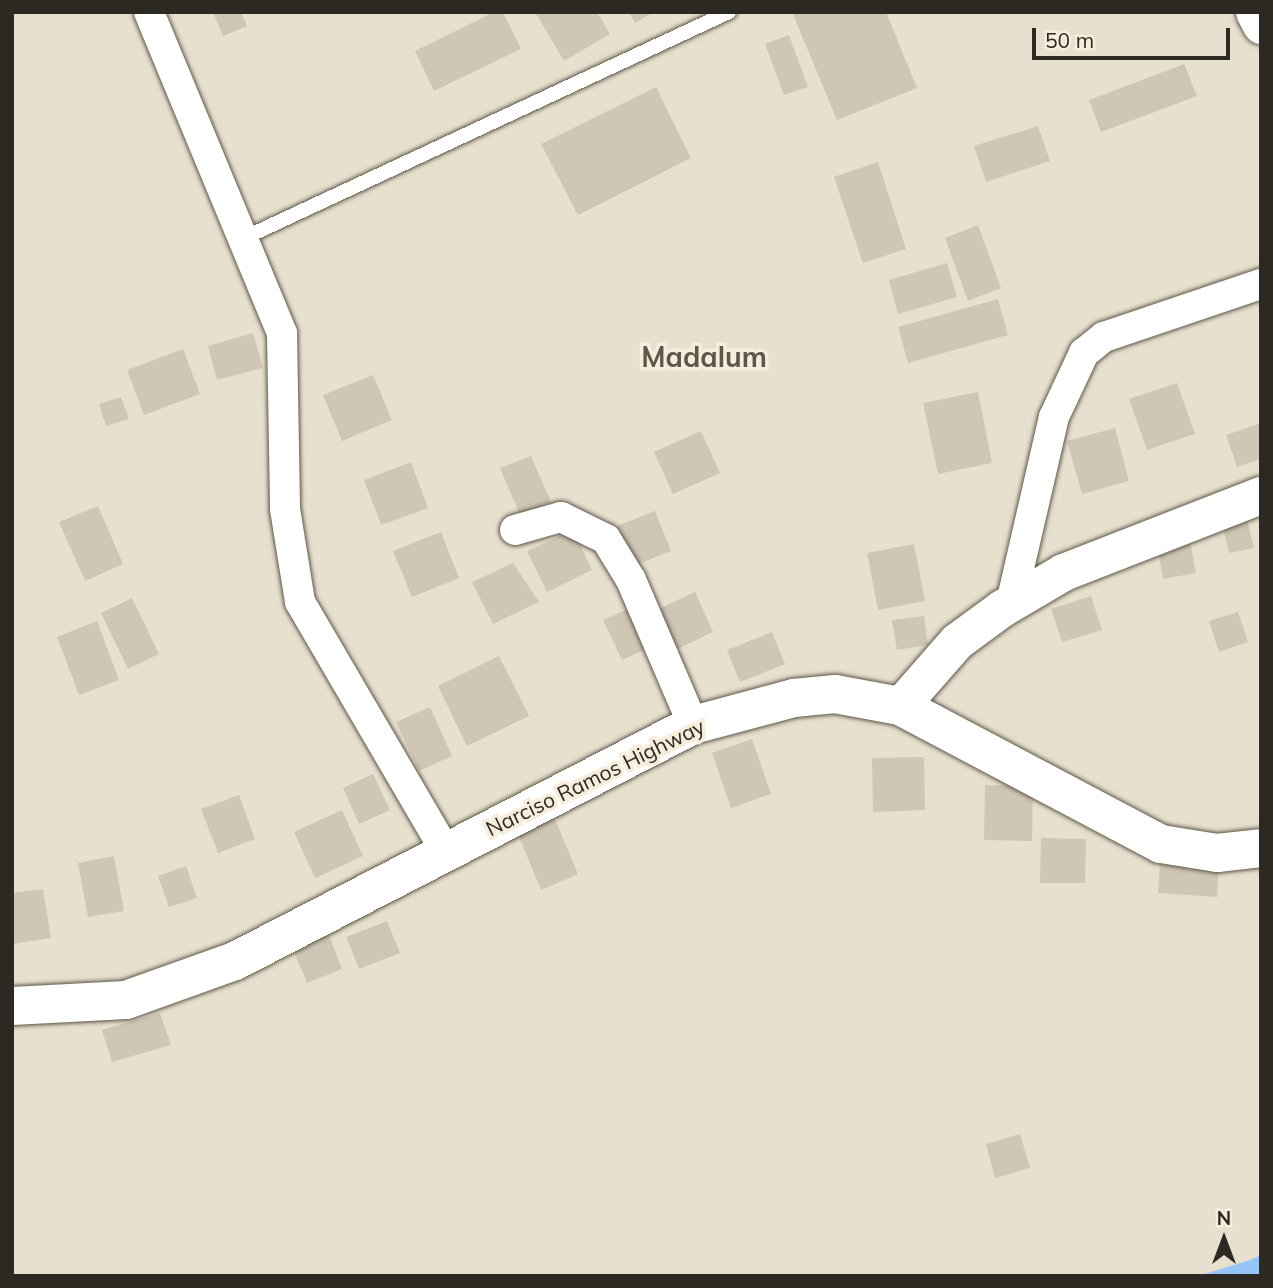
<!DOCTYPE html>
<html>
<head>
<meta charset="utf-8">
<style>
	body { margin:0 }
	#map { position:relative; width:1273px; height:1288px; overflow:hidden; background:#e8e0ce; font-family:Mulish,sans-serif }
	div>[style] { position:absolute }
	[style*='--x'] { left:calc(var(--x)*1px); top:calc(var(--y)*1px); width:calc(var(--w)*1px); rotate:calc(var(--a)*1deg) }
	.water>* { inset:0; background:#96c5fa }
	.building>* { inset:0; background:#cfc6b6 }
	.roads { filter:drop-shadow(0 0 2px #5e5748) drop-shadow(0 0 2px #5e5748) }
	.service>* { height:14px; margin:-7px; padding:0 7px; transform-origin:7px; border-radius:7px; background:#fff }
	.minor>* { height:30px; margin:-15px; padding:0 15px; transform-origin:15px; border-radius:15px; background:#fff }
	.tertiary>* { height:37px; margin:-18.5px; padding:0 18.5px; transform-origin:18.5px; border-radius:18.5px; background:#fff }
	.trunk>* { height:38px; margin:-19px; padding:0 19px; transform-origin:19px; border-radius:19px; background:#fff }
	span { translate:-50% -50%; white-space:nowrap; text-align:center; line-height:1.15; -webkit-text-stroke:7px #f6eddc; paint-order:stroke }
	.street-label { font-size:21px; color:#2c2822 }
	.district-label { font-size:28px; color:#5e5648; font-weight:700 }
	.frame { position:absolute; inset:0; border:14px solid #2c2822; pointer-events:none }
	.north { position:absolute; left:1189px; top:1204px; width:70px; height:70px; -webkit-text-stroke:5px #f6eddc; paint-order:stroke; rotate:0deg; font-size:19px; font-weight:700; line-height:28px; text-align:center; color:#2c2822 }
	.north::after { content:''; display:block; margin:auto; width:24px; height:32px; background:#2c2822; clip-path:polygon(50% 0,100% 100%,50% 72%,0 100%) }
	.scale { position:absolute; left:1032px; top:28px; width:198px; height:32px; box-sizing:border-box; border:4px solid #2c2822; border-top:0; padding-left:9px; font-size:21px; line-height:24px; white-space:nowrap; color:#2c2822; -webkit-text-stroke:5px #f6eddc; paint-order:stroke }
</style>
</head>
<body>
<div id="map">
	<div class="water">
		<i style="clip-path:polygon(1261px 1255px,1261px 1276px,1198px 1276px,1250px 1260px)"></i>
	</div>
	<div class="building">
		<i style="clip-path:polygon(213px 12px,241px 12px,247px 26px,223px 36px)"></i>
		<i style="clip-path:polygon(494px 12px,503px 12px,521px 49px,434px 91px,415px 51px)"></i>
		<i style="clip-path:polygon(535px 12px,597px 12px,610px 34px,564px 61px)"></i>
		<i style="clip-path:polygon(629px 12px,654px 12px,635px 23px)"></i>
		<i style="clip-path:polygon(792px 12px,886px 12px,917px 88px,837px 120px)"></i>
		<i style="clip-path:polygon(789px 35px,808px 87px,784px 95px,765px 44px)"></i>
		<i style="clip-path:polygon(1184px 64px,1197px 96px,1101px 132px,1089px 100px)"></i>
		<i style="clip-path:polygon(656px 87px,691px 158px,578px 215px,541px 144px)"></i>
		<i style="clip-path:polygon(1038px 126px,1050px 161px,986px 182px,974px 146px)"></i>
		<i style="clip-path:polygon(878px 162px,906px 249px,863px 263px,834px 177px)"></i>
		<i style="clip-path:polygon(978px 225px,1001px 288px,968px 301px,945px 238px)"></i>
		<i style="clip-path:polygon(947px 263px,957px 297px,898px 314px,889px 280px)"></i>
		<i style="clip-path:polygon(998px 299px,1008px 335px,908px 363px,898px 327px)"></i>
		<i style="clip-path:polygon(253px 333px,263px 368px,217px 380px,208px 346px)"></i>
		<i style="clip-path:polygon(183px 349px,200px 394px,144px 415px,127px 370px)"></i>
		<i style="clip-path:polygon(373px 375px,392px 420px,342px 441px,323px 395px)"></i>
		<i style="clip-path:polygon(1177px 383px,1195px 434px,1147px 450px,1129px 399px)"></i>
		<i style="clip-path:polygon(978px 392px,992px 463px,938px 474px,923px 403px)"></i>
		<i style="clip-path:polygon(121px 397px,129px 419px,106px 426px,99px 404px)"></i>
		<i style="clip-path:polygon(1261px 423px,1261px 459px,1237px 467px,1226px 435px)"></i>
		<i style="clip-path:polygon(1115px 428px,1129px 481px,1082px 494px,1067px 441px)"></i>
		<i style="clip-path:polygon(701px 431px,720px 473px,673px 494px,654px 452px)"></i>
		<i style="clip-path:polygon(531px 456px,551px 502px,520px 515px,500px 468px)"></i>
		<i style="clip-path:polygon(411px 462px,428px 508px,381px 525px,364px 480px)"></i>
		<i style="clip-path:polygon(98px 506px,123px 564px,85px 581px,59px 522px)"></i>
		<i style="clip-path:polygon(655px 511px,671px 551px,633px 566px,617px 526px)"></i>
		<i style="clip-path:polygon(1248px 522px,1254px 548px,1229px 553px,1223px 528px)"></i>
		<i style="clip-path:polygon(573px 530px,592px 570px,547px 592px,527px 551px)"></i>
		<i style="clip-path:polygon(441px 532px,459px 578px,412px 597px,393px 551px)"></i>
		<i style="clip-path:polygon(1190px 540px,1196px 573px,1163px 579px,1157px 546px)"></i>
		<i style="clip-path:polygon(914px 544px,925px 601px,878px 610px,867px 553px)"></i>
		<i style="clip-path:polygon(513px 563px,539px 602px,493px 624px,472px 582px)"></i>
		<i style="clip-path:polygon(695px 592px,713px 632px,669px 653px,650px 613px)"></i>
		<i style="clip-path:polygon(1091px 596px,1102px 630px,1062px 642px,1051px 609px)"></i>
		<i style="clip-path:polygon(132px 598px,159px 654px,128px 669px,101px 613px)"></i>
		<i style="clip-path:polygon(628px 609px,646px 649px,622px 660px,603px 620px)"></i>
		<i style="clip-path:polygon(1238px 612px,1248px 642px,1219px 652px,1209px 621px)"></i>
		<i style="clip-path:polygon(924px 616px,928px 645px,897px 650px,892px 620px)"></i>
		<i style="clip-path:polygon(97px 621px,119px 680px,79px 695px,57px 637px)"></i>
		<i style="clip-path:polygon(772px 632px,785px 664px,740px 682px,727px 650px)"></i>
		<i style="clip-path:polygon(499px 656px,529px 716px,467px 746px,438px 686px)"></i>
		<i style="clip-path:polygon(430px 707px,452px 756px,419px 771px,396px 722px)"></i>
		<i style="clip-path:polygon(752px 739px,771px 794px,731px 808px,712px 753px)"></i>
		<i style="clip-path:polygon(924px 757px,925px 810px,873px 812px,872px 758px)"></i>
		<i style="clip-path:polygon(373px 774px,390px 810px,359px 824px,343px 788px)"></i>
		<i style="clip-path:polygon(985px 785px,1033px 786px,1032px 841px,984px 840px)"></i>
		<i style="clip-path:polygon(239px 795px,255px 839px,218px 853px,201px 809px)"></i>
		<i style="clip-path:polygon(342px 810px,363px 856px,315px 878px,294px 832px)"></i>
		<i style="clip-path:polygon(552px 812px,578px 874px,541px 890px,515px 827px)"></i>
		<i style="clip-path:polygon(1041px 838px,1086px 839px,1085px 883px,1040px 883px)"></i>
		<i style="clip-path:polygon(114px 856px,124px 911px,88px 917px,78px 863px)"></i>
		<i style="clip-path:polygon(1160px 862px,1219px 866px,1217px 897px,1158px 893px)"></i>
		<i style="clip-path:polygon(186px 866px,197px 898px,169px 907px,158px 876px)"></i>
		<i style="clip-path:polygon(43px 889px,51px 938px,12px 944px,12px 893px)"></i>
		<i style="clip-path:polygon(387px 921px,400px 953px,359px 969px,346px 937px)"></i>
		<i style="clip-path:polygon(329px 935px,342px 969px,307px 983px,293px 949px)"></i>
		<i style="clip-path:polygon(160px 1013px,171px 1045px,112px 1062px,102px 1030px)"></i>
		<i style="clip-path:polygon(1020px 1134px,1030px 1168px,995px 1178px,986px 1144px)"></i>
	</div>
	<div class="roads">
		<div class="service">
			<i style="--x:244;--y:238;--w:535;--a:-24.98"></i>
		</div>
		<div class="minor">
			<i style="--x:149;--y:12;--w:347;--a:67.5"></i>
			<i style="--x:282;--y:333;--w:176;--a:89"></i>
			<i style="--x:285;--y:509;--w:94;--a:80.8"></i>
			<i style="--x:300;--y:602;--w:290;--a:59.7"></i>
			<i style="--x:515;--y:530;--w:48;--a:-15.8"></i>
			<i style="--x:561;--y:517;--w:50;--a:26.1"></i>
			<i style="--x:606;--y:539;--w:48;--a:58.6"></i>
			<i style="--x:631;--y:580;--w:158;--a:66.8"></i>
			<i style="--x:1011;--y:603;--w:191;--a:-77"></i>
			<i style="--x:1054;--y:417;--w:71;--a:-64.9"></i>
			<i style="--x:1084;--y:353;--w:26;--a:-39"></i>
			<i style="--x:1104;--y:337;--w:166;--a:-18.7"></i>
		</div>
		<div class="tertiary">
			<i style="--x:1254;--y:12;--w:15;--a:62"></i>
			<i style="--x:900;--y:706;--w:86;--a:-48.8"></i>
			<i style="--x:957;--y:641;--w:56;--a:-36.3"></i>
			<i style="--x:1002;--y:608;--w:71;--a:-30.5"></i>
			<i style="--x:1063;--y:572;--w:212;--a:-21.3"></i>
		</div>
		<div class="trunk">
			<i style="--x:12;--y:1006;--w:114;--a:-3"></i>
			<i style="--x:126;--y:1000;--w:116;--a:-19.7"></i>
			<i style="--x:235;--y:961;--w:515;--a:-27.26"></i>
			<i style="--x:693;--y:725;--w:105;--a:-15"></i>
			<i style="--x:794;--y:698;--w:41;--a:-5.6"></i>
			<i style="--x:835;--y:694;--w:66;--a:10.5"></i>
			<i style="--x:900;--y:706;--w:295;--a:27.9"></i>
			<i style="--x:1161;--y:844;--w:57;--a:9.1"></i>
			<i style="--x:1217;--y:853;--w:44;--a:-6.5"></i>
		</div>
	</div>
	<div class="street-label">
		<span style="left:595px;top:777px;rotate:-26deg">Narciso Ramos Highway</span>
	</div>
	<div class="district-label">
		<span style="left:704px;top:357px">Madalum</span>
	</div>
	<div class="frame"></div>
	<div class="north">N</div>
	<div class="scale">50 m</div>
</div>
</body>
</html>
